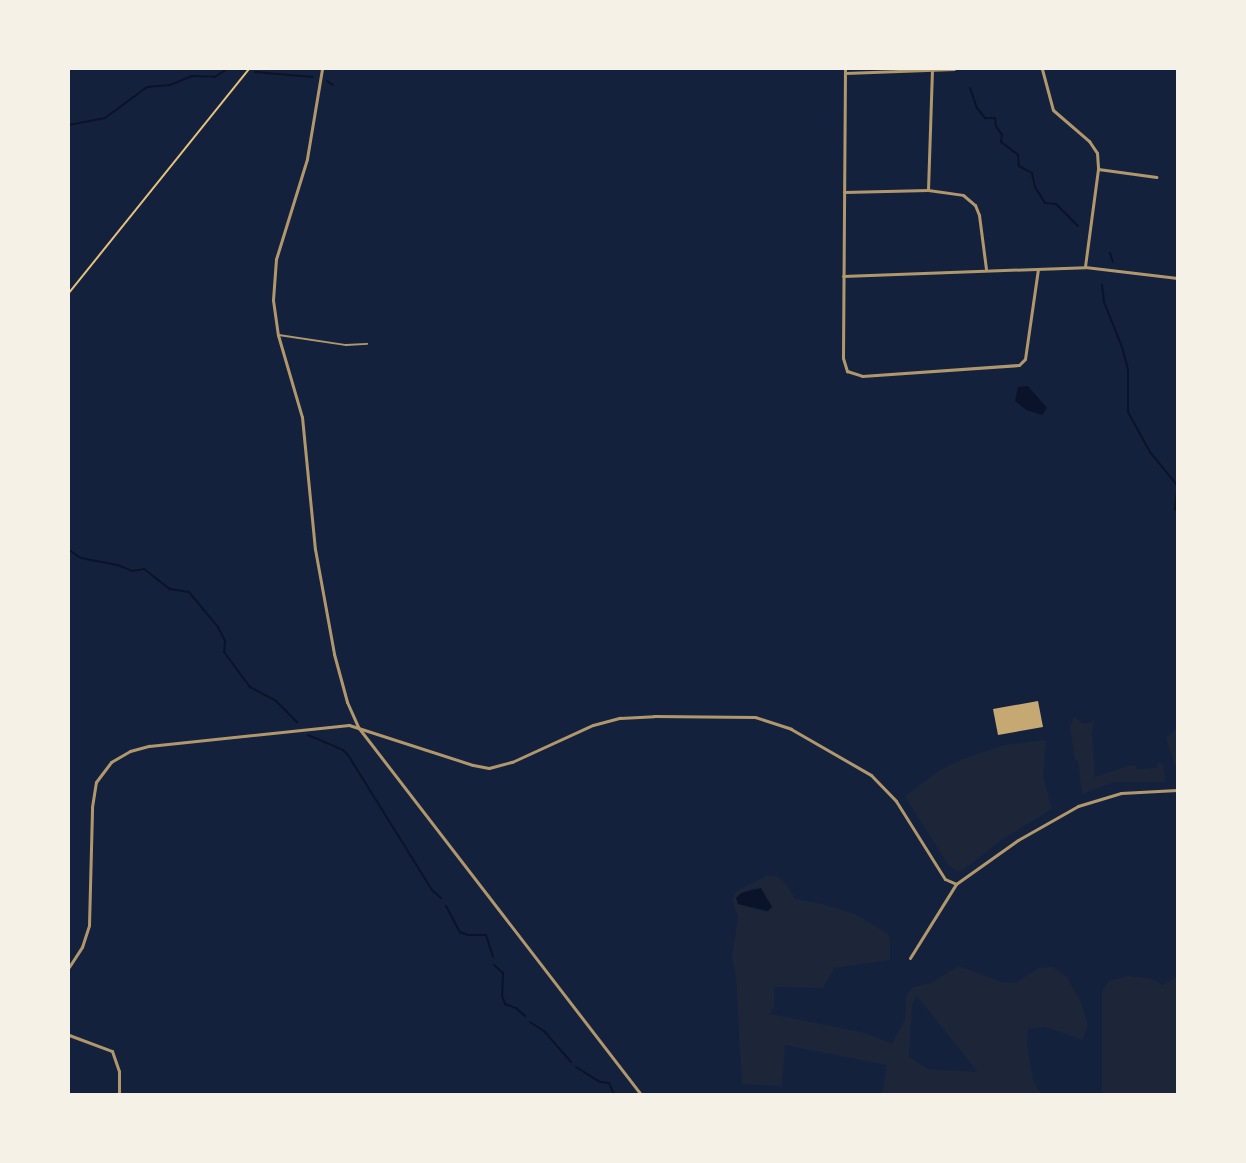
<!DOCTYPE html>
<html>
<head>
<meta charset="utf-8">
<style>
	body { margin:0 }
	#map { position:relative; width:1246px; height:1163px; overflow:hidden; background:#14213d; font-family:"Titillium Web",sans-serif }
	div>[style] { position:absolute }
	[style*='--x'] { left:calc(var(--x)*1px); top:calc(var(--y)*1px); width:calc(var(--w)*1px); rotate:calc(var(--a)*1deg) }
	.green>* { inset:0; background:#1d2539 }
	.water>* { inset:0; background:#0b132b }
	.stream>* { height:2px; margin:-1px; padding:0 1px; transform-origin:1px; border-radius:1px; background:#0b132b }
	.building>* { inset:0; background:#c6a872 }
	.path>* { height:1.5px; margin:-0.75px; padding:0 0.75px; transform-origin:0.75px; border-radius:0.75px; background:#e5c07b }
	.service>* { height:1.5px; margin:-0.75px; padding:0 0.75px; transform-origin:0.75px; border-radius:0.75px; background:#b1986c }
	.minor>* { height:3px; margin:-1.5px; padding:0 1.5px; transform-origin:1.5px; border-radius:1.5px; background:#b1986c }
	span { translate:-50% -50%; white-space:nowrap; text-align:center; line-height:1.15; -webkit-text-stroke:4.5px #f6f1e7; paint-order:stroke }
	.frame { position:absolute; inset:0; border:70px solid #f6f1e7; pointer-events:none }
</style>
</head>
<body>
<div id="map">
	<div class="green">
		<i style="clip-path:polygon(1074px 717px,1083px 724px,1094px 722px,1092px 732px,1095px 777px,1131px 765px,1136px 766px,1137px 770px,1158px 767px,1158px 762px,1164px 766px,1165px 782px,1114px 782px,1082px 794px,1078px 760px,1075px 760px,1070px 727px)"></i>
		<i style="clip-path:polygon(1177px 728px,1177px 764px,1175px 765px,1166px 738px)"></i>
		<i style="clip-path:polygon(1046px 740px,1043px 776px,1052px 809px,1000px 841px,963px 870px,957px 871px,948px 865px,905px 796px,940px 770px,964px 759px,1004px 745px)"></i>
		<i style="clip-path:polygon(evenodd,766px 876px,776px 876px,787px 885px,795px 899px,822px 904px,857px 915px,888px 934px,890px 941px,890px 960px,834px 968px,823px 988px,774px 987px,774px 1006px,770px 1014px,865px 1033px,892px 1044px,905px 1019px,906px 996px,913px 987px,931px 983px,959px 966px,1001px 982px,1015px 983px,1039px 968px,1053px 967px,1067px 977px,1082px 1005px,1088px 1024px,1083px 1040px,1046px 1027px,1028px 1029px,1027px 1044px,1033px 1080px,1041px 1094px,882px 1094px,887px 1065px,785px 1045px,782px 1086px,742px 1084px,736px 976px,732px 958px,738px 917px,732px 899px,736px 892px,766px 876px,754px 888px,772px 907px,767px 912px,743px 906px,741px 893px,754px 888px,766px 876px,916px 995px,977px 1071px,977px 1072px,928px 1069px,909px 1057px,912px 1005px,916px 995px)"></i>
		<i style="clip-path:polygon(1128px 976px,1149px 978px,1163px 985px,1177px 976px,1177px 1094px,1102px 1094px,1102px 992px,1109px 981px)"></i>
	</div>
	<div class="water">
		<i style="clip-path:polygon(1028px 386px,1047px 408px,1042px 415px,1026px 410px,1015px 401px,1018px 387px)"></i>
		<i style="clip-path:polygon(761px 888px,772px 907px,768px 911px,738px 904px,736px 898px,741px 893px)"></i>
	</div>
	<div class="stream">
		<i style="--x:255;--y:72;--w:58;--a:4.9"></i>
		<i style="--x:327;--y:81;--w:7;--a:34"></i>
		<i style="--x:970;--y:88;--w:21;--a:71"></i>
		<i style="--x:977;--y:108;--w:13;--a:51"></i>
		<i style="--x:985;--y:118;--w:10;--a:0"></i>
		<i style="--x:995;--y:118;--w:8;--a:83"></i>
		<i style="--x:996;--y:126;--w:11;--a:56"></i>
		<i style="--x:1002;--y:135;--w:7;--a:98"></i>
		<i style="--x:1001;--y:142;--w:21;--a:37"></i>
		<i style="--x:1018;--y:155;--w:11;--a:85"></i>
		<i style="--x:1019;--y:166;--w:15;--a:28"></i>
		<i style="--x:1032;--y:173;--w:14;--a:78"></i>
		<i style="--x:1035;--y:187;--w:19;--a:58"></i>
		<i style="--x:1045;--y:203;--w:11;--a:5"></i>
		<i style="--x:1056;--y:204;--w:31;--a:45"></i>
		<i style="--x:69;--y:125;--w:37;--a:-11"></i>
		<i style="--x:105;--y:118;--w:52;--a:-36.4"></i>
		<i style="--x:147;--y:87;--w:23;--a:-5"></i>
		<i style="--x:170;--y:85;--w:24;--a:-22"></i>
		<i style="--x:192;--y:76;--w:23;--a:2"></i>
		<i style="--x:215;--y:77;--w:14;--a:-34"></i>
		<i style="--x:1110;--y:253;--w:9;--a:72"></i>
		<i style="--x:1102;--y:285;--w:17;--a:83"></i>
		<i style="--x:1104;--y:302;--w:48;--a:68.2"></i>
		<i style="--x:1122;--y:347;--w:24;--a:75"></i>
		<i style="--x:1128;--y:370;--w:42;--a:90"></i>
		<i style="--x:1128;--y:412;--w:46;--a:61.2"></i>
		<i style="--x:1150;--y:452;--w:43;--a:50.7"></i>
		<i style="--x:1177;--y:490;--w:19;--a:96"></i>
		<i style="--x:1175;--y:509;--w:3;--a:45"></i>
		<i style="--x:69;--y:550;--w:14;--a:34"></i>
		<i style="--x:81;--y:558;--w:38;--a:11"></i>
		<i style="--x:118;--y:565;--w:15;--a:23"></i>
		<i style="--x:132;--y:571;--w:12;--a:-9"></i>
		<i style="--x:144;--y:569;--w:33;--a:38"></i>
		<i style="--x:170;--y:589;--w:19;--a:9"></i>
		<i style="--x:189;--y:592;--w:45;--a:50.4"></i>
		<i style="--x:218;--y:627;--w:16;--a:63"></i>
		<i style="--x:225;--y:641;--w:11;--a:95"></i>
		<i style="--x:224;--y:652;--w:44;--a:53.4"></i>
		<i style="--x:250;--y:687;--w:30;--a:28"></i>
		<i style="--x:276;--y:701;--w:30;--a:45"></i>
		<i style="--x:308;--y:735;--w:38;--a:23"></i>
		<i style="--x:343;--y:750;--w:7;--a:45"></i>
		<i style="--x:348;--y:755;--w:159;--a:58.1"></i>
		<i style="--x:432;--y:890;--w:12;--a:42"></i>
		<i style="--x:446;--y:906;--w:30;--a:62"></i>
		<i style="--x:460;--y:932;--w:9;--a:21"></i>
		<i style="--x:468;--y:935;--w:18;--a:0"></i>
		<i style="--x:486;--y:935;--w:23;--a:72"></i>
		<i style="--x:494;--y:965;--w:12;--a:42"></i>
		<i style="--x:503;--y:973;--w:23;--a:92"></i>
		<i style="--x:502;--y:996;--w:9;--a:69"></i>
		<i style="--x:505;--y:1004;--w:12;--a:20"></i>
		<i style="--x:516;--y:1008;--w:12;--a:42"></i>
		<i style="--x:530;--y:1022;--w:17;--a:33"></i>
		<i style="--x:544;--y:1031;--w:41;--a:48.9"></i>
		<i style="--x:576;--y:1067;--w:28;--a:32"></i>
		<i style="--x:600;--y:1082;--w:9;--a:6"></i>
		<i style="--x:609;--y:1083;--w:12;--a:66"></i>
	</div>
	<div class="building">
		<i style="clip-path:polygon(1038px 701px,1043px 727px,998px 735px,993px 709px)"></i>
	</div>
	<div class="path">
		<i style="--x:69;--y:293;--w:287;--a:-51.2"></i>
	</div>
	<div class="service">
		<i style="--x:279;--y:335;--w:68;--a:8.5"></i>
		<i style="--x:346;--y:345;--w:21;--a:-3"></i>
	</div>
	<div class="minor">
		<i style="--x:322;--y:69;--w:91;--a:99.5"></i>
		<i style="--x:307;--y:159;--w:105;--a:107.2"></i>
		<i style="--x:276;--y:259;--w:41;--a:94.2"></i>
		<i style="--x:273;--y:300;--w:35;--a:82"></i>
		<i style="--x:278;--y:335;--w:85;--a:73.7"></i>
		<i style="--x:302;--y:417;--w:133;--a:84.4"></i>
		<i style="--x:315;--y:549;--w:107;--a:79.7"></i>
		<i style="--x:334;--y:654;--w:50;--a:74.8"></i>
		<i style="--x:347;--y:702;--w:27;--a:66"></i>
		<i style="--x:358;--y:727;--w:463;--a:52.4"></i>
		<i style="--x:845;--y:69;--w:289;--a:90.4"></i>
		<i style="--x:843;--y:358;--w:14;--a:73"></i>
		<i style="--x:847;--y:371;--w:16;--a:18"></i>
		<i style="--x:862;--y:376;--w:157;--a:-4"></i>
		<i style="--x:1019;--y:365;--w:8;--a:-45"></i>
		<i style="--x:1025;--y:359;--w:91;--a:-81.8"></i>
		<i style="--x:1042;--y:69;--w:42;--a:75"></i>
		<i style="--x:1053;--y:110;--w:48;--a:40.7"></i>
		<i style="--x:1089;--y:141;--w:14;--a:56"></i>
		<i style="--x:1097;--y:153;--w:16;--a:86"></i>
		<i style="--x:1098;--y:169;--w:99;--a:97.6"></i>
		<i style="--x:845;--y:73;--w:109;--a:-2.1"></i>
		<i style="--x:1098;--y:169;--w:59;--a:7.9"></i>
		<i style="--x:928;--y:190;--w:119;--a:-88.1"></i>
		<i style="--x:844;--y:192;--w:84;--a:-1.4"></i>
		<i style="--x:928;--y:190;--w:35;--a:8"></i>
		<i style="--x:963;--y:195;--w:16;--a:40"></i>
		<i style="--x:975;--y:205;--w:11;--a:68"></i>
		<i style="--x:979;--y:215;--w:54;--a:82.6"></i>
		<i style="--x:843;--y:276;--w:242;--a:-2.1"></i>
		<i style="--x:1085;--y:267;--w:93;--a:6.8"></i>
		<i style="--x:910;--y:958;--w:87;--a:-58.1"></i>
		<i style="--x:69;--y:967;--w:24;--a:-57"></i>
		<i style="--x:82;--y:947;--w:23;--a:-72"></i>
		<i style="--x:89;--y:925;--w:118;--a:-88.5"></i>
		<i style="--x:92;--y:807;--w:25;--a:-81"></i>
		<i style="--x:96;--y:782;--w:25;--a:-53"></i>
		<i style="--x:111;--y:762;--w:22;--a:-30"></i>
		<i style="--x:130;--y:751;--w:20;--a:-15"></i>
		<i style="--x:149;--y:746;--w:201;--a:-6"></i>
		<i style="--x:349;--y:725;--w:130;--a:17.9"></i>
		<i style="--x:473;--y:765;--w:16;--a:11"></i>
		<i style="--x:489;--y:768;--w:24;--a:-15"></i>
		<i style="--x:512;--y:762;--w:89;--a:-24.6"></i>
		<i style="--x:593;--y:725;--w:28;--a:-15"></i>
		<i style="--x:620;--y:718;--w:34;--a:-3"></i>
		<i style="--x:654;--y:716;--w:101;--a:0.6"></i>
		<i style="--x:755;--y:717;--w:38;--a:18"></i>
		<i style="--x:791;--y:729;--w:92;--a:29.9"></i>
		<i style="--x:871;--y:775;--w:36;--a:46"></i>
		<i style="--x:896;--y:801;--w:92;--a:57.9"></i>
		<i style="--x:945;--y:879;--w:12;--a:24"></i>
		<i style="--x:956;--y:884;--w:76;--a:-35.4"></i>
		<i style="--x:1018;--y:840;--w:69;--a:-29.5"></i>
		<i style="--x:1078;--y:806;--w:45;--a:-16.8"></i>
		<i style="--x:1121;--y:793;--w:56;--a:-3.1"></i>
		<i style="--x:69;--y:1035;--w:46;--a:20.4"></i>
		<i style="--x:112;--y:1051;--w:21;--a:71"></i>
		<i style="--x:119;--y:1071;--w:23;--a:90"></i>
	</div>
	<div class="frame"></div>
</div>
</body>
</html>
